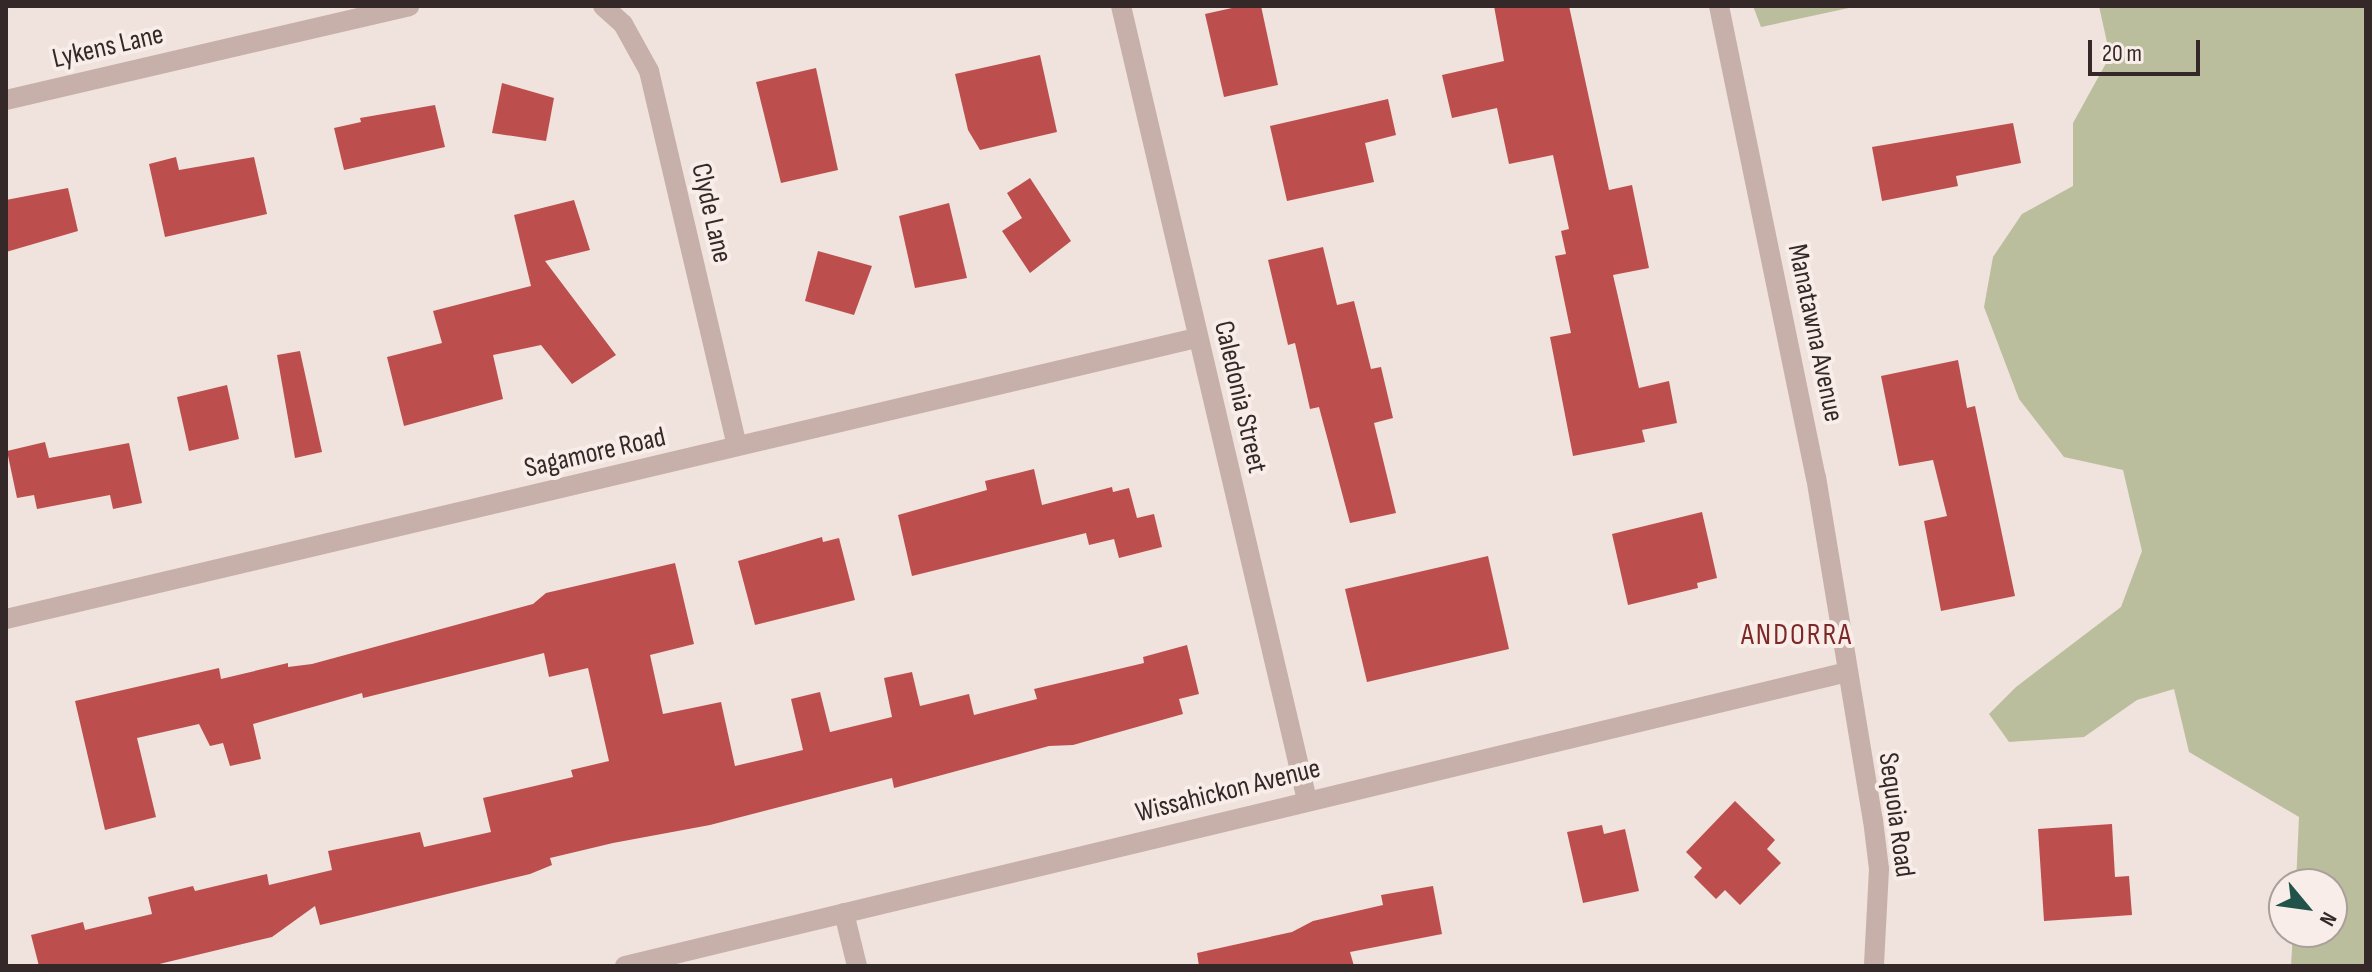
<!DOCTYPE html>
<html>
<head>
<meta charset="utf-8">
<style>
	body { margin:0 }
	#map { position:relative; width:2372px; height:972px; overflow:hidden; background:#f0e2dc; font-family:"Sofia Sans Condensed",sans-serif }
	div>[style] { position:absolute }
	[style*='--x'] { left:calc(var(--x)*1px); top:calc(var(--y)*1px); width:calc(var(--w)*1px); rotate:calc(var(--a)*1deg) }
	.green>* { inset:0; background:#babe9d }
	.building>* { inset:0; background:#bc4f4d }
	.minor>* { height:20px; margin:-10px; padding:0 10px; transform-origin:10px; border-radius:10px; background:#c7b0a9 }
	span { translate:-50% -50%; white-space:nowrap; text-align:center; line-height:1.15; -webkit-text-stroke:8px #f8ede8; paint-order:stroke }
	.street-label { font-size:28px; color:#342928 }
	.neighbourhood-label { font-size:30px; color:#7d2827; letter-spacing:2px }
	.frame { position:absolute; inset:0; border:8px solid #342928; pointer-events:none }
	.north { position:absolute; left:2268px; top:868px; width:80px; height:80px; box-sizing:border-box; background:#f8ede8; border:2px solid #aa9f9b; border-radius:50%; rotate:119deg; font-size:22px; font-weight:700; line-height:32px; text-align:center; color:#342928 }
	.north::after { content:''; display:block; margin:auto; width:28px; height:36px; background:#21534b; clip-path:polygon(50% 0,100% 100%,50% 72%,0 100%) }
	.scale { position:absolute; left:2088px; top:40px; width:112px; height:36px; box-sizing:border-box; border:4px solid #342928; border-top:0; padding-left:10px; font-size:24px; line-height:28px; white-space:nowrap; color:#342928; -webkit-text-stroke:6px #f8ede8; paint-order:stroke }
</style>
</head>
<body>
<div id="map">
	<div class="green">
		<i style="clip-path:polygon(1753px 6px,1858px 6px,1761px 27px)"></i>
		<i style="clip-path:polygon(2099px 6px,2366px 6px,2366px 966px,2291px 966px,2293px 932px,2332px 932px,2332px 884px,2296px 884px,2299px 817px,2189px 752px,2174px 689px,2137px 700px,2084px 737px,2009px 742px,1989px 714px,2016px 687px,2121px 607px,2142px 551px,2123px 470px,2064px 457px,2019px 399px,1984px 307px,1993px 257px,2022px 214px,2073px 186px,2073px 123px,2110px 56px)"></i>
	</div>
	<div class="building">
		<i style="clip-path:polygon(1241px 6px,1261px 6px,1278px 85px,1224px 97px,1205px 14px)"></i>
		<i style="clip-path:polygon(1494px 6px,1569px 6px,1609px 190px,1632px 185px,1649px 268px,1613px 275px,1639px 388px,1669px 381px,1677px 423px,1642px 430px,1645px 442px,1573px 456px,1550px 337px,1571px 333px,1555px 256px,1566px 254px,1561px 231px,1569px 229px,1553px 155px,1509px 164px,1497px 108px,1452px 118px,1442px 75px,1504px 61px)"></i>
		<i style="clip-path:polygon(1040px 55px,1057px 132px,980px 150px,968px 130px,955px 74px)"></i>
		<i style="clip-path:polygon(816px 68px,838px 170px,781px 183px,756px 82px)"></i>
		<i style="clip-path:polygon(502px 83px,554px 98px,546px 141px,492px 133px)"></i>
		<i style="clip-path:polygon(1388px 99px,1396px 135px,1365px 143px,1374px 182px,1287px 201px,1270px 126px)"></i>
		<i style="clip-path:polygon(435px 105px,445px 147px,344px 170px,334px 128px,361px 122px,360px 118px)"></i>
		<i style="clip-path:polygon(2013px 123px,2021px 163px,1956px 176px,1958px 186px,1882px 201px,1872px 147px)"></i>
		<i style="clip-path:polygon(176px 157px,179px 170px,254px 157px,267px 214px,165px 237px,149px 164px)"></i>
		<i style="clip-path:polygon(1030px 178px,1071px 241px,1030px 273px,1002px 231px,1022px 218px,1007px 193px)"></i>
		<i style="clip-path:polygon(68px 188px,78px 231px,6px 252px,6px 200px)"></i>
		<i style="clip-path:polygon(574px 200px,590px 250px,545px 261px,616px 355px,572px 384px,541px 345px,493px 355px,503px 399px,404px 426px,387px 357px,442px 343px,433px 311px,531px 286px,514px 215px)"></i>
		<i style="clip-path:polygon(949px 203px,967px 278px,915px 288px,899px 216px)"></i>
		<i style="clip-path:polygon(1323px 247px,1337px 305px,1354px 301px,1371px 369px,1381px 367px,1393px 418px,1374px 423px,1396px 513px,1350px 523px,1319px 407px,1310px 409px,1295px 343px,1288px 345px,1268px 260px)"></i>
		<i style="clip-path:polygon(818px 251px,872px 266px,854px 315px,805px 301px)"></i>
		<i style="clip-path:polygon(300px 351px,322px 452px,295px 458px,277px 355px)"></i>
		<i style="clip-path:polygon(1958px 360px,1967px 408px,1975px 406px,2015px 596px,1941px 611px,1924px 521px,1947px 516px,1933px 460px,1899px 466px,1881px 376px)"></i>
		<i style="clip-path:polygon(227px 385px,239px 439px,189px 451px,177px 397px)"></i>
		<i style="clip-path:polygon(45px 442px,49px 458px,129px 443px,142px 503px,113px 509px,110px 495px,37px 509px,34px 495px,17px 498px,7px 451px)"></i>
		<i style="clip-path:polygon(1034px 469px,1042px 505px,1112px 487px,1113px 492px,1129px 488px,1137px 518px,1154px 514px,1162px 547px,1119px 558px,1114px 539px,1089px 545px,1086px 533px,912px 576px,898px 515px,987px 490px,985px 481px)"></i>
		<i style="clip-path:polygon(1702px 512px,1717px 578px,1697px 583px,1698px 588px,1628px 605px,1612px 534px)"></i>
		<i style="clip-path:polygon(822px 537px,823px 542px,839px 538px,855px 600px,755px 625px,738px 561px)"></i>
		<i style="clip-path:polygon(1488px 556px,1509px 649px,1367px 682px,1345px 589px)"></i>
		<i style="clip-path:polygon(675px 563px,694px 644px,650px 655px,663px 714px,721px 702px,735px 766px,803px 750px,791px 699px,820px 692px,830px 732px,892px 717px,884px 678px,912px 672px,920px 706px,969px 694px,974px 715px,1037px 699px,1034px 689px,1144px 663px,1143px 657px,1187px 645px,1199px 694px,1179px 699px,1183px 714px,1073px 745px,1049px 746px,894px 788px,892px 778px,710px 825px,613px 843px,550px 858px,552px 865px,530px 874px,320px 925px,315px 906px,272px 937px,151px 966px,39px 966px,31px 935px,83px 922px,85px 930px,152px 914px,148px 897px,193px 886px,195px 891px,267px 874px,269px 885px,332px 870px,328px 851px,420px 832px,424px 847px,491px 832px,483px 798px,573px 777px,571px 770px,609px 761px,588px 668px,549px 677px,544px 653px,363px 698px,362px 693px,253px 724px,261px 759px,230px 766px,223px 743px,210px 746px,199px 724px,137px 738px,156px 817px,105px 830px,75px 701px,219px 668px,221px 679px,288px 663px,288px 667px,312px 664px,533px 604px,546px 593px)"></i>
		<i style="clip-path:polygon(1735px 801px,1775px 840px,1767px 849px,1781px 863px,1740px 905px,1725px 890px,1716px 899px,1694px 877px,1702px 868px,1686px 852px)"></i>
		<i style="clip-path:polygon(2112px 824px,2115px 877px,2129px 876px,2132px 915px,2044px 921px,2038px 829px)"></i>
		<i style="clip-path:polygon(1602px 825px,1604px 834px,1625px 829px,1639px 891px,1583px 903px,1567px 832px)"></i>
		<i style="clip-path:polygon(1433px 886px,1442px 934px,1350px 952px,1354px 966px,1199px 966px,1197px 953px,1292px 932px,1313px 921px,1383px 905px,1381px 895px)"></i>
	</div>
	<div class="minor">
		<i style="--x:603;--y:6;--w:27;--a:42"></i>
		<i style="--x:623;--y:24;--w:54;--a:61"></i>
		<i style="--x:649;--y:71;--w:385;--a:76.8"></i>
		<i style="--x:1121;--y:6;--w:815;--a:76.82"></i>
		<i style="--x:1719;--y:6;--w:481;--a:78.4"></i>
		<i style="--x:1816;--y:477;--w:348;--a:80.6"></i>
		<i style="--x:1873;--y:820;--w:49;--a:83"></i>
		<i style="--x:1879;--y:869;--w:97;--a:93"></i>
		<i style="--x:6;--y:100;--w:414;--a:-13.1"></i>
		<i style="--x:6;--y:619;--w:1224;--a:-13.28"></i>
		<i style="--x:844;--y:913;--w:55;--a:76.2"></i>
		<i style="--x:625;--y:966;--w:1254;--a:-13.52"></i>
	</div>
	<div class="street-label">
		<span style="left:108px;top:47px;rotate:-13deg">Lykens Lane</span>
		<span style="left:711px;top:213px;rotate:77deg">Clyde Lane</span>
		<span style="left:1815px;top:333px;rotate:78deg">Manatawna Avenue</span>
		<span style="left:1240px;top:397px;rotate:77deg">Caledonia Street</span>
		<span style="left:595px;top:453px;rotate:-13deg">Sagamore Road</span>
		<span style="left:1228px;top:791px;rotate:-14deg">Wissahickon Avenue</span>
		<span style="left:1896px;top:815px;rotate:82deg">Sequoia Road</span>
	</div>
	<div class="neighbourhood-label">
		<span style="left:1797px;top:635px">ANDORRA</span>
	</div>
	<div class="frame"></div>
	<div class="north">N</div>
	<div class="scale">20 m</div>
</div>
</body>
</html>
